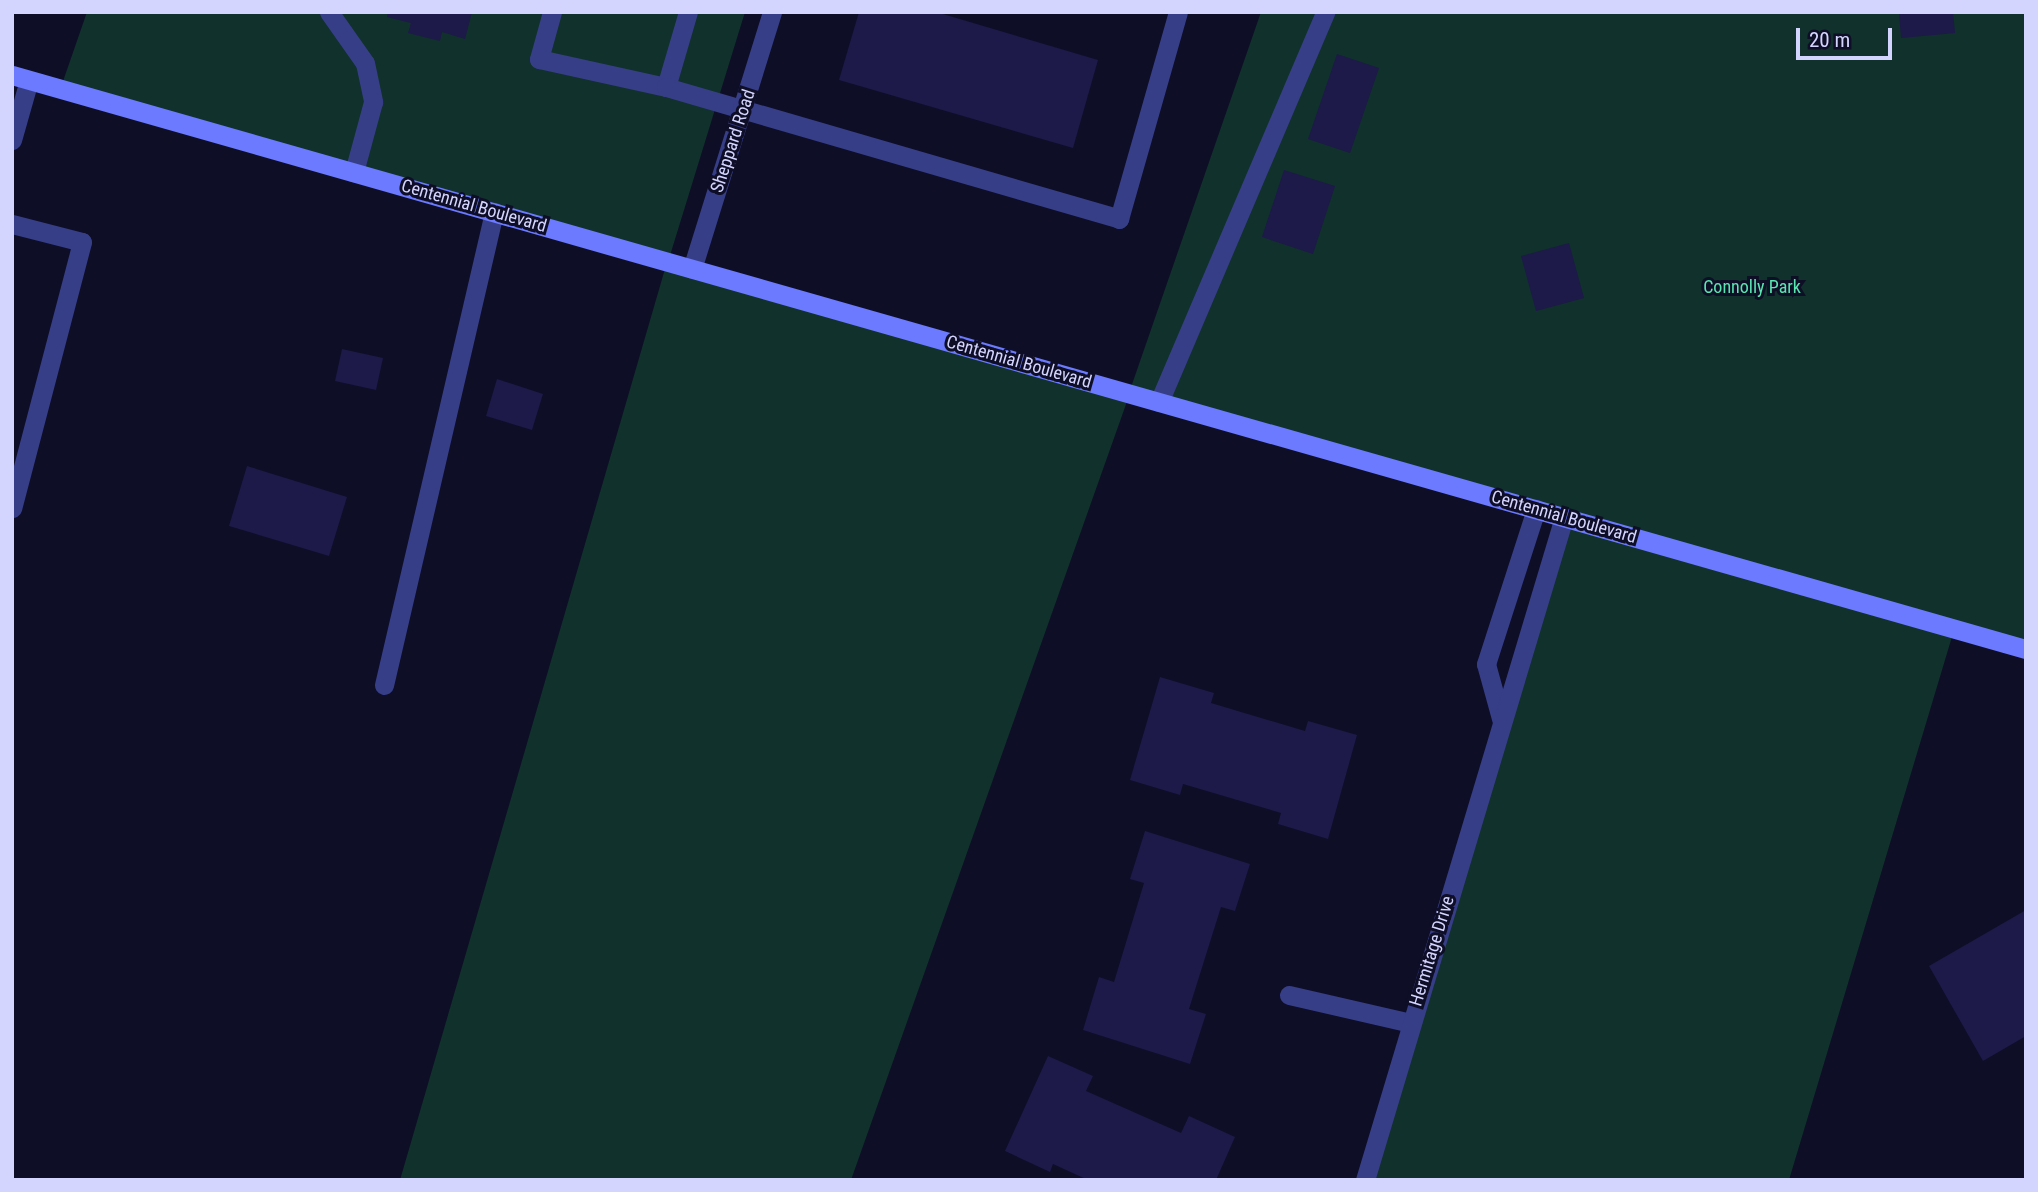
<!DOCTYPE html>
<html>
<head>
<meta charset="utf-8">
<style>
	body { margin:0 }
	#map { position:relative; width:2038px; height:1192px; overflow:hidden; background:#0f0e27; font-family:"Roboto Condensed",sans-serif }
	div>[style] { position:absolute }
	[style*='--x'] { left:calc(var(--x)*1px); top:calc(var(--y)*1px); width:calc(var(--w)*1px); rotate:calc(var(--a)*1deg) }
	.green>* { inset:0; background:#11312c }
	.building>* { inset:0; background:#1d1949 }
	.service>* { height:19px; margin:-9.5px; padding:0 9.5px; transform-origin:9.5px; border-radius:9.5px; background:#373e88 }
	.minor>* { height:19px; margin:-9.5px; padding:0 9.5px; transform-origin:9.5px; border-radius:9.5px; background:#373e88 }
	.secondary>* { height:19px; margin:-9.5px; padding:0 9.5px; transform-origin:9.5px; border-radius:9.5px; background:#6b7aff }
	span { translate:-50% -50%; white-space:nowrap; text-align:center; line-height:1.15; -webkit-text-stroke:6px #0f0e27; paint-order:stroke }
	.street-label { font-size:18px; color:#d4d5ff }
	.park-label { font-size:18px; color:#59e6b1 }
	.frame { position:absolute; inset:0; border:14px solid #d4d5ff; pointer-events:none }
	.scale { position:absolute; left:1796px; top:28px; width:96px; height:32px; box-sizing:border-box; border:4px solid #d4d5ff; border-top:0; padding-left:9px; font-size:21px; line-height:24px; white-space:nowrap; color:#d4d5ff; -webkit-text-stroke:5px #0f0e27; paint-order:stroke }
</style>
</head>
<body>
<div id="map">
	<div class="green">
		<i style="clip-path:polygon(87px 12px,745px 12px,668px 262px,1129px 393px,1261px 12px,2026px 12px,2026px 650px,1954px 630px,1789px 1180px,1365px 1180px,1564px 518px,1130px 393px,851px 1180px,400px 1180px,667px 262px,61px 87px)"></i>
	</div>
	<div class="building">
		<i style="clip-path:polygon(388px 12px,472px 12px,465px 39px,442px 32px,440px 41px,408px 33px,411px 23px,387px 17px)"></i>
		<i style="clip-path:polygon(859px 12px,936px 12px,1098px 60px,1073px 148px,839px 80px)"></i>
		<i style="clip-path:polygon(1899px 12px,1953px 12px,1955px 33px,1901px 38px)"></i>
		<i style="clip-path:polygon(1337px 54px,1379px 68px,1350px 153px,1308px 139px)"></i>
		<i style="clip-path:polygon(1284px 170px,1335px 186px,1313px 254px,1262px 237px)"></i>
		<i style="clip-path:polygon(1569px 243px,1584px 298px,1536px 311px,1521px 256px)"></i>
		<i style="clip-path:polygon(342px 349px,383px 358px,376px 390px,335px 381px)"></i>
		<i style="clip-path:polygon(497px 379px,543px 394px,532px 430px,486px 416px)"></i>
		<i style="clip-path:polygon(247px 466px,347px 497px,329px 556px,229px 526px)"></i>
		<i style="clip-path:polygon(1160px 677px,1214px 693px,1211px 703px,1305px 731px,1308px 721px,1357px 735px,1328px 839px,1278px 824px,1281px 813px,1183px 784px,1180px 795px,1130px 780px)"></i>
		<i style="clip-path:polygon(1145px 831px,1250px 864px,1235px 911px,1221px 907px,1189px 1009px,1206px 1014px,1190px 1064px,1083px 1030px,1099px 977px,1114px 982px,1144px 883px,1130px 879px)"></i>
		<i style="clip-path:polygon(2026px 910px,2026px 1036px,1983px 1061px,1929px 966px)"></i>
		<i style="clip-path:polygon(1048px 1056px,1093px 1076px,1086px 1091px,1181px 1133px,1189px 1116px,1235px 1137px,1216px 1180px,1088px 1180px,1053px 1164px,1050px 1172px,1005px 1151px)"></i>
	</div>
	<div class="service">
		<i style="--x:329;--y:12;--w:62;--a:54.8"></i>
		<i style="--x:365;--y:63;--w:40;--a:78"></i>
		<i style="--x:373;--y:102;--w:73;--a:105.2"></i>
		<i style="--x:552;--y:12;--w:49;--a:105.5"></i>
		<i style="--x:539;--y:59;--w:130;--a:12.4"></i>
		<i style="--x:666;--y:87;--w:78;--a:-73.7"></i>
		<i style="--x:666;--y:87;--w:472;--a:16.2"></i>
		<i style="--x:1119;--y:219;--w:215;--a:-74.1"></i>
		<i style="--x:12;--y:140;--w:62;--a:-74.2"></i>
		<i style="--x:12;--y:224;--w:72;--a:14.4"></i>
		<i style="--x:82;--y:242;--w:275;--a:104.7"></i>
		<i style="--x:1159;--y:402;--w:424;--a:-66.9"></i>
		<i style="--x:384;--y:685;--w:486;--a:-76.9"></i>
	</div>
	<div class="minor">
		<i style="--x:692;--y:269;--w:269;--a:-72.7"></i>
		<i style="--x:1502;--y:722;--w:60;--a:-105.4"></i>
		<i style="--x:1486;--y:664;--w:163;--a:-72.1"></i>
		<i style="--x:1289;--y:995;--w:125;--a:12.9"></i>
		<i style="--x:1365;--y:1180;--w:692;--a:-73.29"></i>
	</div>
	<div class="secondary">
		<i style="--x:12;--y:75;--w:2094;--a:15.91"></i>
	</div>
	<div class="street-label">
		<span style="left:733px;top:141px;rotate:-72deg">Sheppard Road</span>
		<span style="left:474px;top:206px;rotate:16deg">Centennial Boulevard</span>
		<span style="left:1019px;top:362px;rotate:16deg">Centennial Boulevard</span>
		<span style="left:1564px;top:517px;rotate:16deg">Centennial Boulevard</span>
		<span style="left:1432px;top:951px;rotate:-73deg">Hermitage Drive</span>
	</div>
	<div class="park-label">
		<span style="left:1752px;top:287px">Connolly Park</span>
	</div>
	<div class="frame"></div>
	<div class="scale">20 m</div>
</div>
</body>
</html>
